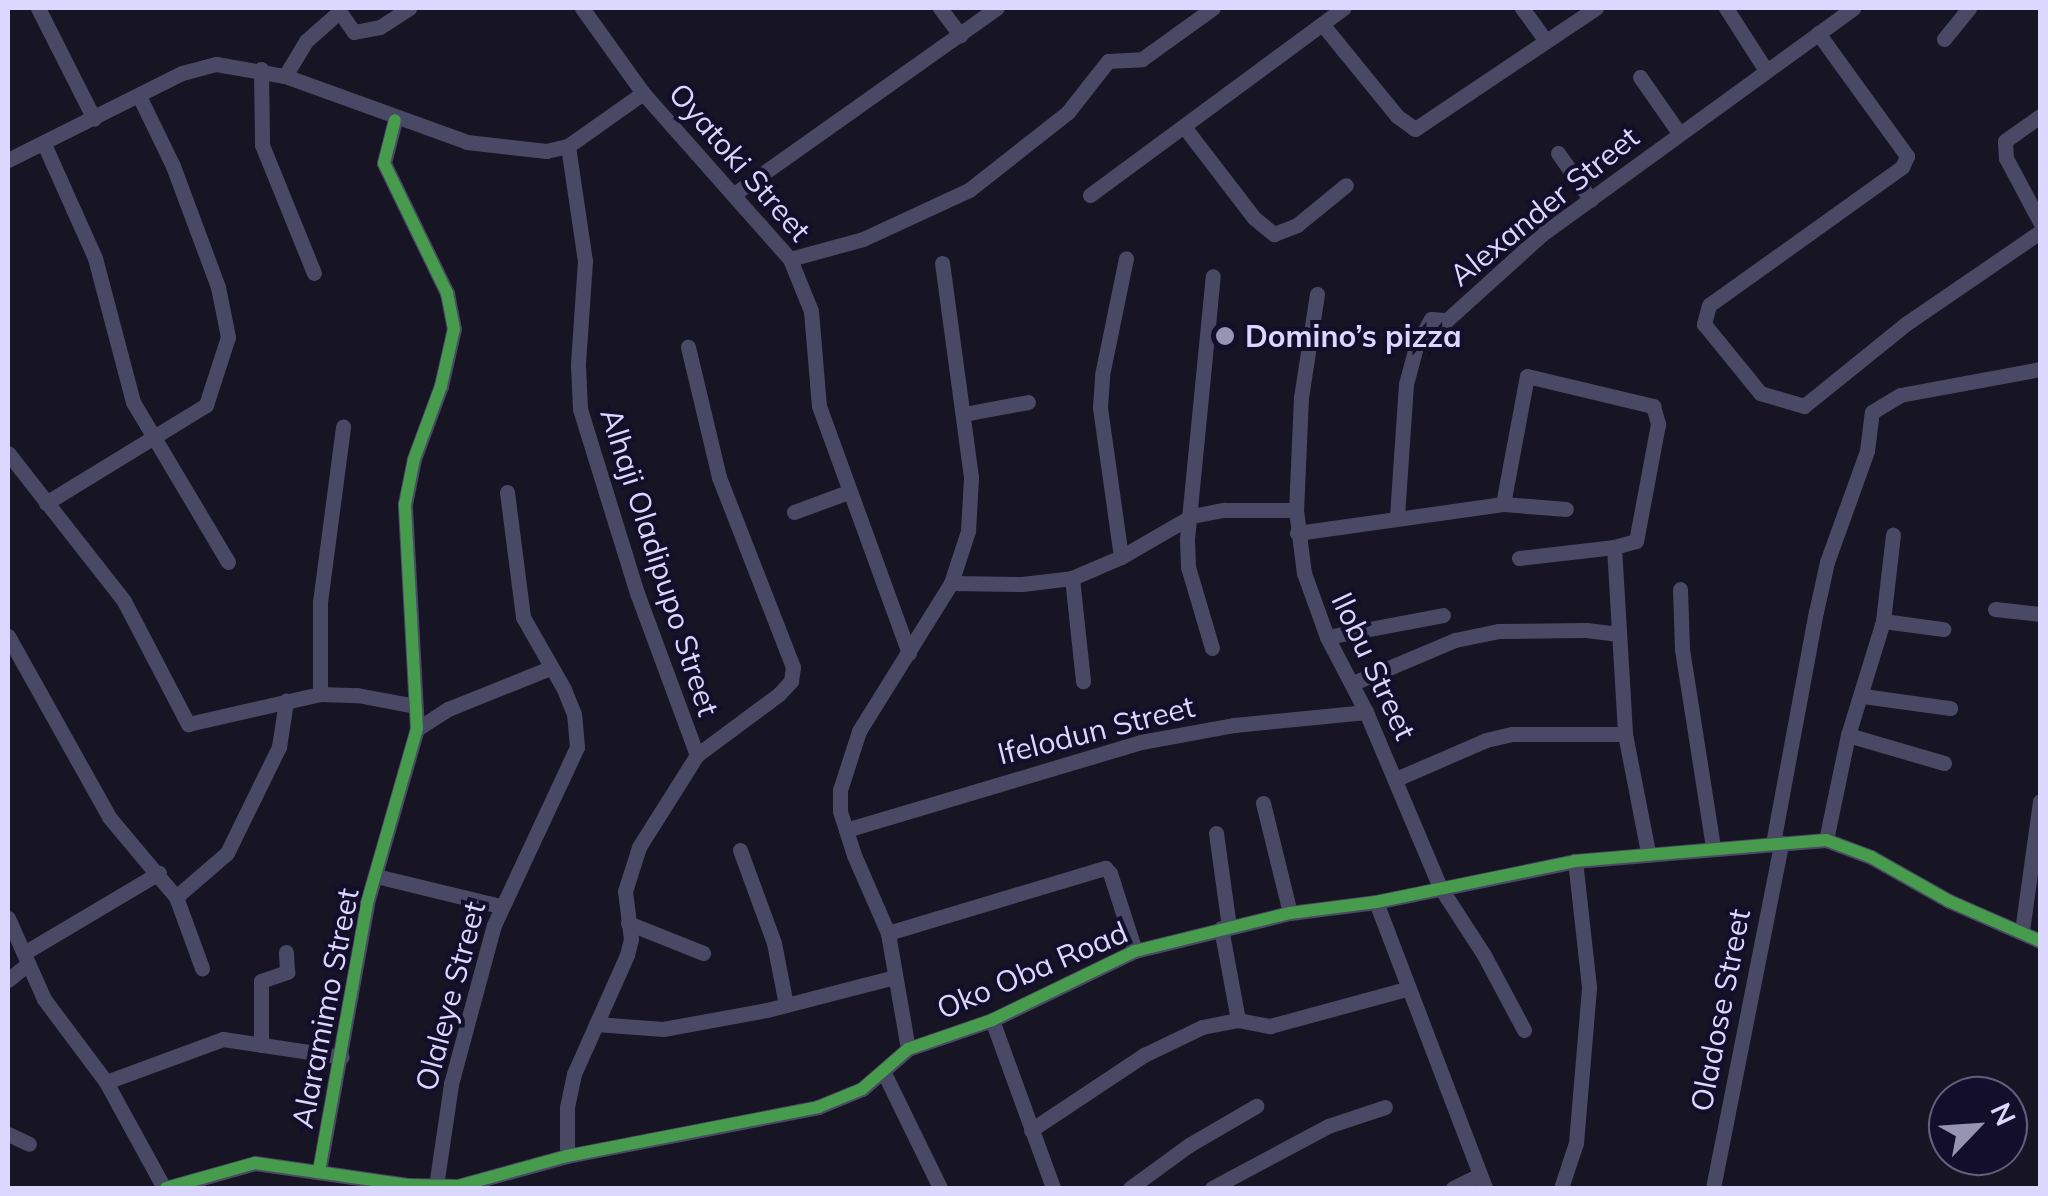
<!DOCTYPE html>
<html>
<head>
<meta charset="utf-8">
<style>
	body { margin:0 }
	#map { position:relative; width:2048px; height:1196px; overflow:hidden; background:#171424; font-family:Mulish,sans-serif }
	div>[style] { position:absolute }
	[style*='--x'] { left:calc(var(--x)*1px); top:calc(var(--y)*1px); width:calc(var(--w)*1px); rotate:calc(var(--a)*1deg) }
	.minor>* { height:15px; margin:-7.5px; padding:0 7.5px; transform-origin:7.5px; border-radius:7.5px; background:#4a4965 }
	.cycleway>* { height:12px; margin:-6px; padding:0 6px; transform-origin:6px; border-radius:6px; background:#469c4c }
	.dots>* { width:28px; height:28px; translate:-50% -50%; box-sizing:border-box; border:5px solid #130e2a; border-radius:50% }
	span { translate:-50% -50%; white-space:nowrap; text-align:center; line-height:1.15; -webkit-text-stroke:8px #130e2a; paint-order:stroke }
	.street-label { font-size:30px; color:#dcd7ff }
	.poi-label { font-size:30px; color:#dcd7ff; font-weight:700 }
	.left { translate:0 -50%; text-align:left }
	.frame { position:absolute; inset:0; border:10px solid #dcd7ff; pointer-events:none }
	.north { position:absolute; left:1928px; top:1076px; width:100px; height:100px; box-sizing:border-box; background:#130e2a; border:2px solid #635e7f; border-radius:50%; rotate:65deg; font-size:28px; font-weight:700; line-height:40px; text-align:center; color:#dcd7ff }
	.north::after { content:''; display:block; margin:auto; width:35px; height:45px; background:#9793b2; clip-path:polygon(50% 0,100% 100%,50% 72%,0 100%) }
</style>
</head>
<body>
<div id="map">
	<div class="minor">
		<i style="--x:38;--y:8;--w:124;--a:63.2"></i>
		<i style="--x:337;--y:8;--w:29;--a:55"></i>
		<i style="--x:354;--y:32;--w:26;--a:-11"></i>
		<i style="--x:380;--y:27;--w:35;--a:-33"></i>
		<i style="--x:582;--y:8;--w:105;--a:54.3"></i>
		<i style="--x:643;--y:93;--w:222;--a:48.5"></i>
		<i style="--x:790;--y:259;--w:56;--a:68"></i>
		<i style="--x:811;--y:311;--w:95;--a:85.2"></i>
		<i style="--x:819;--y:406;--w:263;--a:70"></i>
		<i style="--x:940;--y:8;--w:34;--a:53"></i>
		<i style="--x:1522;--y:8;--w:41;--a:54"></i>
		<i style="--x:1726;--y:8;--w:72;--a:57.4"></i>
		<i style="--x:1322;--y:24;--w:119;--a:50.8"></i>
		<i style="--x:1397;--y:116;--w:22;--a:36"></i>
		<i style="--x:1415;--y:129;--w:218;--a:-33.8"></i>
		<i style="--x:1818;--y:33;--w:152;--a:54.1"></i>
		<i style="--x:1907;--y:156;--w:12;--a:114"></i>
		<i style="--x:1902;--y:167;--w:237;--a:144.4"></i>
		<i style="--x:1709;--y:305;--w:20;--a:105"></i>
		<i style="--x:1704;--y:324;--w:89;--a:50.9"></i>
		<i style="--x:1760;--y:393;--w:46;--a:16.5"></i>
		<i style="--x:1804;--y:406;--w:132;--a:-38.9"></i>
		<i style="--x:1907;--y:323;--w:161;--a:-34.4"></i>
		<i style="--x:1944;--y:39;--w:40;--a:-51"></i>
		<i style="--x:261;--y:69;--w:76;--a:89.2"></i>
		<i style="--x:262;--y:145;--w:138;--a:67.9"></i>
		<i style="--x:285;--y:76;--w:41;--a:-59"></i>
		<i style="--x:306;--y:41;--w:44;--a:-41.3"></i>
		<i style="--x:1640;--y:77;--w:68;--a:55.1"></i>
		<i style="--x:2040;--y:116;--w:43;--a:144.5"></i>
		<i style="--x:2005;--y:141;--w:17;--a:87"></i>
		<i style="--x:2006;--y:158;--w:72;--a:62"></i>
		<i style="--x:1185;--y:128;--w:113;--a:52.5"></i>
		<i style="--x:1254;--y:218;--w:26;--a:39"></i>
		<i style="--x:1274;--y:234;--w:25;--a:-21"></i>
		<i style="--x:1297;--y:225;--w:63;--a:-39.2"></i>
		<i style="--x:44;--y:144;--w:125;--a:65.9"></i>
		<i style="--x:95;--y:258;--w:149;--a:75.2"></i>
		<i style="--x:133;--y:402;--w:186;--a:59.3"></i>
		<i style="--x:568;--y:146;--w:116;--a:81.6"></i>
		<i style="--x:585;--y:261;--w:104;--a:93.9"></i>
		<i style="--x:578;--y:365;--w:44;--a:87.4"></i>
		<i style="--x:580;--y:409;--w:193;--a:72.8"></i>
		<i style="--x:637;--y:593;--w:173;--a:69.7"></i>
		<i style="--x:1558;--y:153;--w:57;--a:54.9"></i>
		<i style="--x:8;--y:160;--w:195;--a:-26.6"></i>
		<i style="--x:182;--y:73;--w:35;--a:-15"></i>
		<i style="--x:216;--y:64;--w:70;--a:9.9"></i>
		<i style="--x:285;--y:76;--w:194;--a:19.9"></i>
		<i style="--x:467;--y:142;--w:80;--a:6.5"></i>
		<i style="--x:546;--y:151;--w:23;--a:-13"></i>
		<i style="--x:568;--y:146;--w:92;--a:-35.2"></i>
		<i style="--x:734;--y:194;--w:322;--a:-35.3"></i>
		<i style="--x:1090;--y:195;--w:315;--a:-36.4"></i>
		<i style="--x:790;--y:259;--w:76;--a:-15.3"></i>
		<i style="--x:863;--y:239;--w:117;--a:-24.8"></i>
		<i style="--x:969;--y:190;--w:126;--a:-38.2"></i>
		<i style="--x:1068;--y:112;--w:65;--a:-51.9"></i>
		<i style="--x:1108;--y:61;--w:34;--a:-3"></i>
		<i style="--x:1142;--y:59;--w:87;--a:-35.7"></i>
		<i style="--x:1317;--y:294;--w:104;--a:98.8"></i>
		<i style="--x:1301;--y:397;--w:113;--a:92.5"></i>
		<i style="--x:1296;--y:510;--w:64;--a:82.8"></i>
		<i style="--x:1304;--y:573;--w:68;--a:70.2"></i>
		<i style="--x:1327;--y:637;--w:85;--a:62.5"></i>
		<i style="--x:1366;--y:712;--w:190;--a:67.1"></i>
		<i style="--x:1440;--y:887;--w:81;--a:57.1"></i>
		<i style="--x:1484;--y:955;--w:85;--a:61.9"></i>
		<i style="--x:964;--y:414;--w:65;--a:-10.6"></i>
		<i style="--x:8;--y:453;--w:188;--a:51.9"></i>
		<i style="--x:124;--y:601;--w:139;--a:62.5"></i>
		<i style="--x:188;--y:724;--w:135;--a:-12.8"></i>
		<i style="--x:320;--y:694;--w:37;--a:2"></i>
		<i style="--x:357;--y:695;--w:59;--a:10.7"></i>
		<i style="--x:46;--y:503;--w:188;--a:-31.5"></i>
		<i style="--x:206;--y:405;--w:71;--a:-72.1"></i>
		<i style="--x:228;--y:337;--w:51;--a:-101.3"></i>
		<i style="--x:218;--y:287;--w:129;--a:-110.4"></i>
		<i style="--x:173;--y:166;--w:78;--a:-115.9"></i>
		<i style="--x:1503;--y:504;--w:130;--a:-79.4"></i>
		<i style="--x:1527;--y:376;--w:130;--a:13.4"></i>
		<i style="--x:1653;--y:406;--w:19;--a:74"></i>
		<i style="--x:1658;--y:424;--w:119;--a:100.6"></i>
		<i style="--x:1636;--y:541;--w:23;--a:165"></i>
		<i style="--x:1614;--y:547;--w:187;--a:86.6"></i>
		<i style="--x:1625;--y:734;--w:120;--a:79"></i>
		<i style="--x:794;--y:512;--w:58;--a:-20.3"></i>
		<i style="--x:1397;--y:516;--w:132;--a:-86.1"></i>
		<i style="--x:1406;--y:384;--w:39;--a:-75"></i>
		<i style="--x:1416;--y:346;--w:31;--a:-61"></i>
		<i style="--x:1431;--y:319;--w:16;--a:4"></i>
		<i style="--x:1447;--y:320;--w:127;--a:-42.1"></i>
		<i style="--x:1541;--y:235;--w:386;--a:-36"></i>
		<i style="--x:1297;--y:533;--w:208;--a:-8"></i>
		<i style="--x:1503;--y:504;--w:63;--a:4.5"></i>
		<i style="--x:1121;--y:557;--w:151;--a:-98"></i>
		<i style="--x:1100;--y:407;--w:32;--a:-86"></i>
		<i style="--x:1102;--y:375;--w:119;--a:-78.4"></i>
		<i style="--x:1519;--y:558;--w:96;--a:-6.6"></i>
		<i style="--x:1072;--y:578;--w:104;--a:83.9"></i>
		<i style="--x:951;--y:583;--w:71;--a:0.8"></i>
		<i style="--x:1022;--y:584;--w:50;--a:-6.8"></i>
		<i style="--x:1072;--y:578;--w:53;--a:-23.2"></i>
		<i style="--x:1121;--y:557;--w:82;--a:-30"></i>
		<i style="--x:1192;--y:516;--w:33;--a:-11"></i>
		<i style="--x:1224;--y:510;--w:72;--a:0"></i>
		<i style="--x:1680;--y:589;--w:60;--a:88.1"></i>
		<i style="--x:1682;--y:649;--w:200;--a:81.1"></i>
		<i style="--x:1995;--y:609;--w:45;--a:6.3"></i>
		<i style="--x:1883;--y:621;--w:61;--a:7.6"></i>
		<i style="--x:8;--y:636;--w:207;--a:60.8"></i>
		<i style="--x:109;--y:817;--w:104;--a:50.1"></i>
		<i style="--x:176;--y:897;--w:76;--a:69.9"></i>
		<i style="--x:1327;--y:637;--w:118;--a:-10.7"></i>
		<i style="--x:1212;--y:648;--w:84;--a:-106.5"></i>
		<i style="--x:1188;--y:567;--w:28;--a:-92"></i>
		<i style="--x:1187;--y:539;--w:264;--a:-84.4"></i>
		<i style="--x:1353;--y:683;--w:111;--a:-22.9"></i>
		<i style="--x:1455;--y:640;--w:45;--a:-11.6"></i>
		<i style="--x:1499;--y:631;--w:87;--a:-0.7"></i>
		<i style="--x:1586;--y:630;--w:33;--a:7"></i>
		<i style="--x:320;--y:694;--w:92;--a:-90"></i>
		<i style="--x:320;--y:602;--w:177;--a:-82.5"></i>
		<i style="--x:1863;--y:696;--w:88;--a:7.9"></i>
		<i style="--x:417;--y:729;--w:37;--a:-33"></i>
		<i style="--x:448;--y:709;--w:110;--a:-21.9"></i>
		<i style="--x:1848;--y:735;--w:100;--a:16.3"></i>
		<i style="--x:1396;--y:779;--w:98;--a:-23.4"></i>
		<i style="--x:1486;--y:740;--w:27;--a:-13"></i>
		<i style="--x:1512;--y:734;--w:113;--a:0"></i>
		<i style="--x:1263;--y:803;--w:113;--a:76.2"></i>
		<i style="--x:846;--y:830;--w:308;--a:-16.6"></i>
		<i style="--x:1141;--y:742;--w:95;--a:-10.4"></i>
		<i style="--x:1234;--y:725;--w:133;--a:-5.6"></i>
		<i style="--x:1216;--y:833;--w:95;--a:82.1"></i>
		<i style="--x:1826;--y:840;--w:107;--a:-78.2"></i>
		<i style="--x:1848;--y:735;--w:119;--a:-72.9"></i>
		<i style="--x:1883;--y:621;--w:87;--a:-83.4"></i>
		<i style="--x:1773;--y:843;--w:235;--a:-79.5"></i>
		<i style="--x:1816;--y:612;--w:51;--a:-77.6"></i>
		<i style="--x:1827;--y:562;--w:118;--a:-70.2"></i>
		<i style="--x:1867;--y:451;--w:39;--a:-83"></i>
		<i style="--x:1872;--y:412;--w:33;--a:-31"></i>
		<i style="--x:1900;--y:395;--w:142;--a:-10.5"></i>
		<i style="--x:740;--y:850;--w:99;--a:69.9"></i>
		<i style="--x:774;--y:943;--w:63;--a:79"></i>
		<i style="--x:376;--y:876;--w:128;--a:13.6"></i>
		<i style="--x:176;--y:897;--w:67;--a:-40.8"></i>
		<i style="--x:227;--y:853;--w:118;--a:-63.9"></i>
		<i style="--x:279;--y:747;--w:47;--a:-81.3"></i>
		<i style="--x:1376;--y:902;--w:306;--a:69.1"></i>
		<i style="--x:8;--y:918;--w:89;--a:66"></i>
		<i style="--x:44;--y:999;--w:104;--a:53.2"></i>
		<i style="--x:106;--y:1082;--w:121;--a:61.3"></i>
		<i style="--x:628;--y:923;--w:81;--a:21.8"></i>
		<i style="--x:1221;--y:928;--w:94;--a:79.5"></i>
		<i style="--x:2022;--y:931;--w:131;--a:-82.1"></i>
		<i style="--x:888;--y:933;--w:227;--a:-16.7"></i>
		<i style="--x:1105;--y:868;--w:7;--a:45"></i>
		<i style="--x:1110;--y:873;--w:82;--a:72.2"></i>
		<i style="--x:24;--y:953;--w:157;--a:-30.7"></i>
		<i style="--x:8;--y:980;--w:26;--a:-39"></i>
		<i style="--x:992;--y:1020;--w:179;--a:70"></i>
		<i style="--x:596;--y:1024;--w:67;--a:4.3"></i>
		<i style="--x:663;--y:1029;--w:106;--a:-10.4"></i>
		<i style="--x:767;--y:1010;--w:132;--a:-14.5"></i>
		<i style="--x:261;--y:1045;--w:64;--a:-90"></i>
		<i style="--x:261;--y:981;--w:28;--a:-19"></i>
		<i style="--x:287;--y:972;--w:20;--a:-93"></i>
		<i style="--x:908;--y:1049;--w:118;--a:-99.8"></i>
		<i style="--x:888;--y:933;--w:85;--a:-113.6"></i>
		<i style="--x:854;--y:855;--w:46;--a:-107.7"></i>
		<i style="--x:840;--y:811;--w:21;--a:-90"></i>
		<i style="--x:840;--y:790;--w:62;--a:-72.1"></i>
		<i style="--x:859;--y:731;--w:174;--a:-58.1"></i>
		<i style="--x:951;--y:583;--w:55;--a:-71.9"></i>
		<i style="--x:968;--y:531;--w:54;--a:-86.8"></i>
		<i style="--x:971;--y:477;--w:216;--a:-97.7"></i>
		<i style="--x:884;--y:1073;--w:128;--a:64"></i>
		<i style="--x:106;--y:1082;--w:125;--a:-20.2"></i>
		<i style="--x:223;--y:1039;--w:120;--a:8.6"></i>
		<i style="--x:1031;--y:1130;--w:136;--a:-33.6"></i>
		<i style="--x:1144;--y:1055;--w:64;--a:-25.8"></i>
		<i style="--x:1202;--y:1027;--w:37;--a:-11"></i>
		<i style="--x:1238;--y:1020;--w:33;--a:11"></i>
		<i style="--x:1270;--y:1026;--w:141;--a:-15.2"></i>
		<i style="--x:8;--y:1134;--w:23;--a:25"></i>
		<i style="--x:567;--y:1156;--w:49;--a:-90"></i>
		<i style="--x:567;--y:1107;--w:34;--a:-78"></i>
		<i style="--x:574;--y:1074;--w:130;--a:-66"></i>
		<i style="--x:627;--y:955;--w:16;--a:-76"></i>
		<i style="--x:631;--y:939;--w:48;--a:-97.1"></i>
		<i style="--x:625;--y:891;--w:46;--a:-72.3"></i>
		<i style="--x:639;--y:847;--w:109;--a:-57.8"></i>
		<i style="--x:697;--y:755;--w:102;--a:-36.6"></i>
		<i style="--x:779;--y:694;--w:18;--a:-47"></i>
		<i style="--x:791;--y:681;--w:14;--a:-82"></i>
		<i style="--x:793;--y:667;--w:204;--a:-111.3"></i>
		<i style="--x:719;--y:477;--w:134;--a:-103.4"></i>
		<i style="--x:319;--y:1171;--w:272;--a:-79.8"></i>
		<i style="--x:367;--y:903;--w:181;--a:-74"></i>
		<i style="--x:417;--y:729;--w:225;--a:-93.1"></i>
		<i style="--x:405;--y:504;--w:46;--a:-78.7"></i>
		<i style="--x:414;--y:459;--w:78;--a:-69.7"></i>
		<i style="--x:441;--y:386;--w:58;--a:-77.2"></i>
		<i style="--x:454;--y:329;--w:37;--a:-101"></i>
		<i style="--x:447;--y:293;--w:144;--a:-115.9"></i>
		<i style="--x:384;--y:163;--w:44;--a:-75.7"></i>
		<i style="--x:436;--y:1186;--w:103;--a:-81.6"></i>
		<i style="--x:451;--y:1084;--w:165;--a:-74.9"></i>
		<i style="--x:494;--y:925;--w:196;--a:-65"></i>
		<i style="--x:577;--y:747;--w:33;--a:-95"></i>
		<i style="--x:574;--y:714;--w:27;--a:-112"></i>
		<i style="--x:564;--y:689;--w:83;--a:-119.7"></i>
		<i style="--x:523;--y:617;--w:126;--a:-97.3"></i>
		<i style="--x:166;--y:1188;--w:92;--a:-15.7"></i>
		<i style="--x:255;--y:1163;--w:154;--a:8.2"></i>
		<i style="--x:407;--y:1185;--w:51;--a:1.1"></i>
		<i style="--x:458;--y:1186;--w:113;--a:-15.4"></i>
		<i style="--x:567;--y:1156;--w:256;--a:-11"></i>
		<i style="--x:818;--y:1107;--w:48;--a:-22.2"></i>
		<i style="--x:862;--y:1089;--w:61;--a:-41"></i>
		<i style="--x:908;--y:1049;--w:89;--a:-19"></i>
		<i style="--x:992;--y:1020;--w:159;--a:-25.8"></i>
		<i style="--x:1135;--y:951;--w:160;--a:-13.8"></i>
		<i style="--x:1290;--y:913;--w:87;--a:-7.3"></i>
		<i style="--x:1376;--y:902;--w:203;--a:-11.6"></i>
		<i style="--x:1575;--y:861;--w:252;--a:-4.8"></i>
		<i style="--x:1826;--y:840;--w:48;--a:20.7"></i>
		<i style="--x:1871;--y:857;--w:90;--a:29.4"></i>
		<i style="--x:1949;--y:901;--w:99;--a:23.7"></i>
		<i style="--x:1130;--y:1188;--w:73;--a:-36.1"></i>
		<i style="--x:1189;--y:1145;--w:78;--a:-30.2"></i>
		<i style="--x:1212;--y:1188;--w:132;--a:-28.1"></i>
		<i style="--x:1328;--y:1126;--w:60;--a:-18.4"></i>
		<i style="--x:1453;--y:1188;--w:28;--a:-26"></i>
		<i style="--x:1561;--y:1188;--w:47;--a:-71.6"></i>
		<i style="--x:1576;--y:1143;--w:157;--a:-85.2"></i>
		<i style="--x:1589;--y:987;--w:127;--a:-96.3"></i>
		<i style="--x:1713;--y:1188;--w:352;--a:-78.8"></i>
	</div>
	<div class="cycleway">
		<i style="--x:319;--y:1171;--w:272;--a:-79.8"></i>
		<i style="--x:367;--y:903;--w:181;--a:-74"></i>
		<i style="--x:417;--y:729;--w:225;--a:-93.1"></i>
		<i style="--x:405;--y:504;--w:46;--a:-78.7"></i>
		<i style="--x:414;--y:459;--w:78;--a:-69.7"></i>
		<i style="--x:441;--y:386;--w:58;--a:-77.2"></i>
		<i style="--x:454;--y:329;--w:37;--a:-101"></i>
		<i style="--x:447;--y:293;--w:144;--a:-115.9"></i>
		<i style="--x:384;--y:163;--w:44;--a:-75.7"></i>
		<i style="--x:166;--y:1188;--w:92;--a:-15.7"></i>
		<i style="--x:255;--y:1163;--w:154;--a:8.2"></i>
		<i style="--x:407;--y:1185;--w:51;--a:1.1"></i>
		<i style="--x:458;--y:1186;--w:113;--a:-15.4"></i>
		<i style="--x:567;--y:1156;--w:256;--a:-11"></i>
		<i style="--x:818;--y:1107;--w:48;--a:-22.2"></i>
		<i style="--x:862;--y:1089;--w:61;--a:-41"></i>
		<i style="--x:908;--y:1049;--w:89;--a:-19"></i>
		<i style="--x:992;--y:1020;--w:159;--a:-25.8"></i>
		<i style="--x:1135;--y:951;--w:160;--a:-13.8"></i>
		<i style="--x:1290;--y:913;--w:87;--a:-7.3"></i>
		<i style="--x:1376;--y:902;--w:203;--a:-11.6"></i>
		<i style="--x:1575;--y:861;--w:252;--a:-4.8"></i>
		<i style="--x:1826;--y:840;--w:48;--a:20.7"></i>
		<i style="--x:1871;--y:857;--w:90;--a:29.4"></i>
		<i style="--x:1949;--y:901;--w:99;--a:23.7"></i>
	</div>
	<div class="dots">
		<i style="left:1225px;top:336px;background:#9793b2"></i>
	</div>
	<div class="street-label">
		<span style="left:740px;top:162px;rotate:49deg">Oyatoki Street</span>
		<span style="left:1544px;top:206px;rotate:-39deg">Alexander Street</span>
		<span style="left:660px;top:562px;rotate:72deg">Alhaji Oladipupo Street</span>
		<span style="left:1374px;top:666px;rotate:65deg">Ilobu Street</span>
		<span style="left:1096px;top:730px;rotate:-14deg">Ifelodun Street</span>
		<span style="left:1032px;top:970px;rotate:-23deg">Oko Oba Road</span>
		<span style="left:450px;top:996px;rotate:-75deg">Olaleye Street</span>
		<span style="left:325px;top:1008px;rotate:-79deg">Alaramimo Street</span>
		<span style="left:1720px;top:1010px;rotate:-79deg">Oladose Street</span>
	</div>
	<div class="poi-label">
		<span class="left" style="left:1245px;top:336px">Domino’s pizza</span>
	</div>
	<div class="frame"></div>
	<div class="north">N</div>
</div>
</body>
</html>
